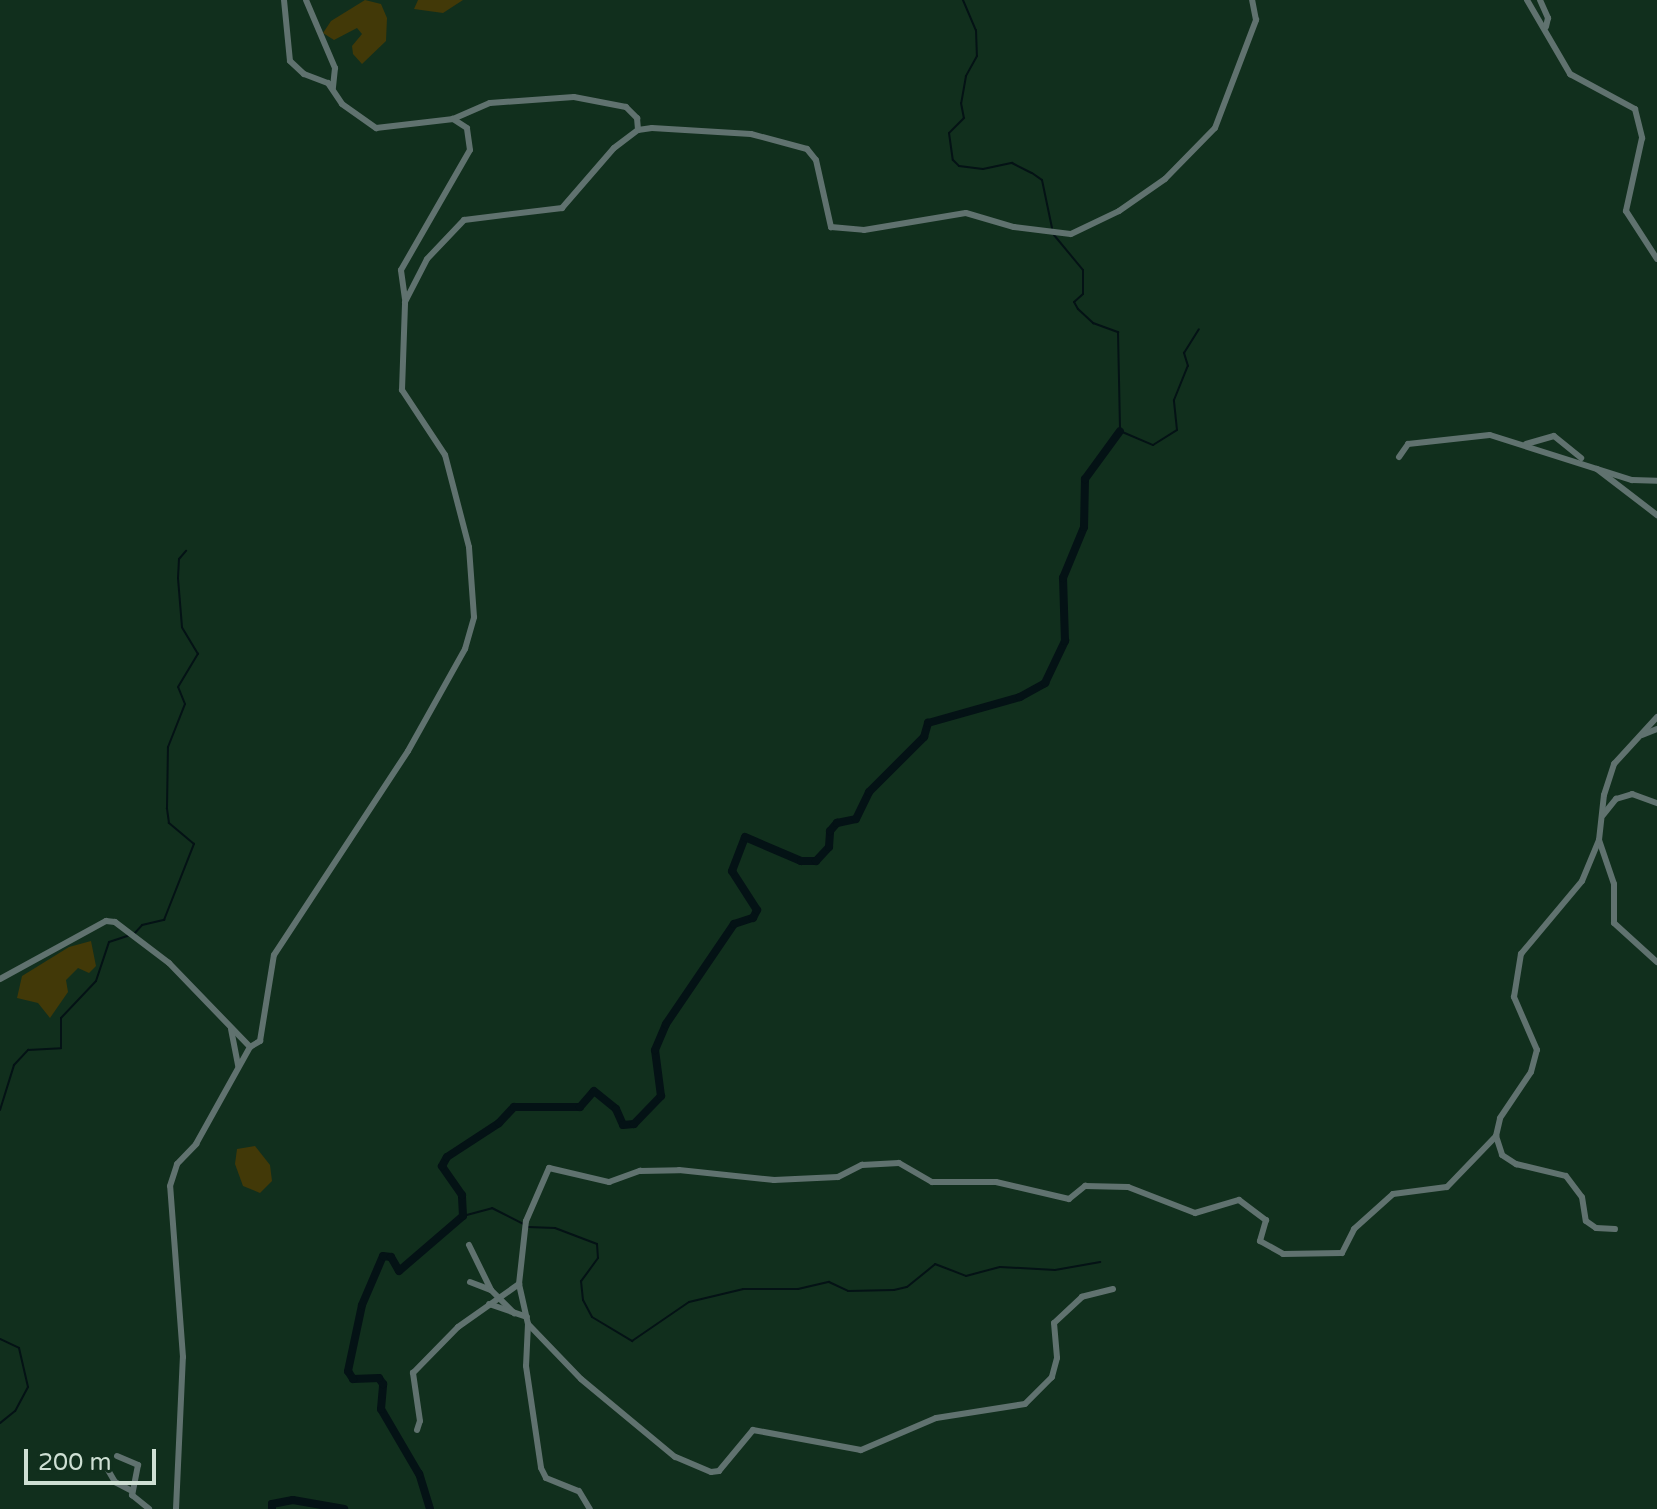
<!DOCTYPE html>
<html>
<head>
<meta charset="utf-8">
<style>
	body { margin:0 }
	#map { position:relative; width:1657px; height:1509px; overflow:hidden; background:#112f1d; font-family:"Varela Round",sans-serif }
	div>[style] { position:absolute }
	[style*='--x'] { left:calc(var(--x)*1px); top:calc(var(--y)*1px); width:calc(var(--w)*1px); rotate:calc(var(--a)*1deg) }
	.green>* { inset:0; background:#423908 }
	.stream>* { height:2px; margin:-1px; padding:0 1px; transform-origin:1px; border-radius:1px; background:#041215 }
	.river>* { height:8px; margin:-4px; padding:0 4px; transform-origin:4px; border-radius:4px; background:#041215 }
	.minor>* { height:6px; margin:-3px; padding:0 3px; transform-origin:3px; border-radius:3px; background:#60726f }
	span { translate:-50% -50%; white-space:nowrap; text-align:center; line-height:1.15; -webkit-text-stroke:8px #112f1d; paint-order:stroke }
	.scale { position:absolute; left:24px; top:1449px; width:132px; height:36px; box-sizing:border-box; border:4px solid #cedfd3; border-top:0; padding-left:10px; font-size:24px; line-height:28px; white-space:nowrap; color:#cedfd3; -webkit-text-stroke:6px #112f1d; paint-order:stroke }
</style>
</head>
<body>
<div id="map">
	<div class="green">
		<i style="clip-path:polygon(365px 0,381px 4px,387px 18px,386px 41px,362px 64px,353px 54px,352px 46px,362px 34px,357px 28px,334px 40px,323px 33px,331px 21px)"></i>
		<i style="clip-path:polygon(418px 0,463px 0,443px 13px,414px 9px)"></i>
		<i style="clip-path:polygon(91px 941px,96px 966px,89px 973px,78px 968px,66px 980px,68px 992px,50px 1018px,38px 1003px,17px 998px,22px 976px,69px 947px)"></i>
		<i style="clip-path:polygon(255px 1146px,270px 1165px,272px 1181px,260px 1193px,243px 1186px,235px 1164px,237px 1149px)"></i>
	</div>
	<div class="stream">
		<i style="--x:963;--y:0;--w:33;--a:67"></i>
		<i style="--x:976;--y:30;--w:26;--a:88"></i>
		<i style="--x:977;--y:56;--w:23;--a:119"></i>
		<i style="--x:966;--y:76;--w:27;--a:100"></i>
		<i style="--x:961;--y:103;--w:15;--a:79"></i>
		<i style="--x:964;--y:118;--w:21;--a:135"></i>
		<i style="--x:949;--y:133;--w:27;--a:82"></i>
		<i style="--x:953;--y:160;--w:8;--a:45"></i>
		<i style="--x:959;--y:166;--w:24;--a:7"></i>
		<i style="--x:983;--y:169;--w:30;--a:-12"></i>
		<i style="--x:1012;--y:163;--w:22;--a:27"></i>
		<i style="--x:1032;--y:173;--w:12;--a:35"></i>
		<i style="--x:1042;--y:180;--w:49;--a:78.2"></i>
		<i style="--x:1054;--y:235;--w:45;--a:50.4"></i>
		<i style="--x:1083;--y:270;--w:24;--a:90"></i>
		<i style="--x:1083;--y:294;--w:12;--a:138"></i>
		<i style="--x:1074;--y:302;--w:8;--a:60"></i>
		<i style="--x:1078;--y:309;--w:21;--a:43"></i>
		<i style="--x:1093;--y:323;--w:27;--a:20"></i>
		<i style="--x:1118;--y:332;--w:99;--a:88.8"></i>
		<i style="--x:1120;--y:431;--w:36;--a:23"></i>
		<i style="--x:1153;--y:445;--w:28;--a:-32"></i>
		<i style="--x:1177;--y:430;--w:30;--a:-96"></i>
		<i style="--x:1174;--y:400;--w:37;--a:-68"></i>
		<i style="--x:1188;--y:366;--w:14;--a:-107"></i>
		<i style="--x:1184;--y:353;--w:28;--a:-58"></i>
		<i style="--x:134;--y:934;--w:12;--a:-48"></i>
		<i style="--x:142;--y:925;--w:23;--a:-13"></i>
		<i style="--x:164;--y:920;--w:82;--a:-68.5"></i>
		<i style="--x:194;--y:844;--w:33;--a:-140"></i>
		<i style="--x:169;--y:823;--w:15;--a:-98"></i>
		<i style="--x:167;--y:808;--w:61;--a:-89.1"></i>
		<i style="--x:168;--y:747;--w:46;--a:-68.4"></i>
		<i style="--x:185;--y:704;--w:18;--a:-112"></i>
		<i style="--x:178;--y:687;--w:39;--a:-59"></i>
		<i style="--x:198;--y:654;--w:31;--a:-121"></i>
		<i style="--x:182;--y:627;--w:49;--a:-94.7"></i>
		<i style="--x:178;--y:578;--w:19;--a:-87"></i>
		<i style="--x:179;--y:559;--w:11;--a:-49"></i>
		<i style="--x:0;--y:1110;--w:47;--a:-72.7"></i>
		<i style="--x:14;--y:1065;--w:21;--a:-47"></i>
		<i style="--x:28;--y:1050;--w:33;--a:-3"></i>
		<i style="--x:61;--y:1048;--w:30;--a:-90"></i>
		<i style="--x:61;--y:1018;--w:51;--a:-46.6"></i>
		<i style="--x:96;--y:981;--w:41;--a:-71.6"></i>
		<i style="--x:109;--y:942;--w:20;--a:-18"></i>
		<i style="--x:463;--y:1216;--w:30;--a:-15"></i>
		<i style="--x:492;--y:1208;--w:35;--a:27"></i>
		<i style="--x:528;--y:1227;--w:27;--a:2"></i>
		<i style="--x:555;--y:1228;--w:45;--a:20.9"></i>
		<i style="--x:597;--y:1244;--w:14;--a:86"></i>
		<i style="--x:598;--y:1258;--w:29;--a:126"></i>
		<i style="--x:581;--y:1281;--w:19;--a:84"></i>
		<i style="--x:583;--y:1300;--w:19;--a:62"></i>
		<i style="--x:592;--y:1317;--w:47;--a:31"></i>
		<i style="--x:632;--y:1341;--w:69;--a:-34.4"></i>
		<i style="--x:689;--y:1302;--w:56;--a:-13.5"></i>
		<i style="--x:743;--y:1289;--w:55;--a:0"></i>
		<i style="--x:798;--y:1289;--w:32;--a:-13"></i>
		<i style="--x:829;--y:1282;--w:21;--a:25"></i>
		<i style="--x:848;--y:1291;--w:46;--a:-1.2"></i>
		<i style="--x:894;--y:1290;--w:13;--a:-13"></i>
		<i style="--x:907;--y:1287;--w:36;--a:-39"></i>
		<i style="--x:935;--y:1264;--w:33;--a:21"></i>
		<i style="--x:966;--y:1276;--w:35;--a:-15"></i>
		<i style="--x:1000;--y:1267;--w:55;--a:3.1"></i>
		<i style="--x:1055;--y:1270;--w:46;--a:-10.1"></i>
		<i style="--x:0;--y:1339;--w:21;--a:25"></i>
		<i style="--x:19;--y:1348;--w:40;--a:77"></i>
		<i style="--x:28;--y:1387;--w:27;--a:118"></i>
		<i style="--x:15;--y:1411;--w:19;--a:141"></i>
	</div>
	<div class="river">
		<i style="--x:272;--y:1509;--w:5;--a:-90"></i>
		<i style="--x:272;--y:1504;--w:21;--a:-11"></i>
		<i style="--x:293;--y:1500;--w:52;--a:10"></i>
		<i style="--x:430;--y:1509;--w:37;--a:-107"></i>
		<i style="--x:419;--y:1474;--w:75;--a:-120.3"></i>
		<i style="--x:381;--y:1409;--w:25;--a:-85"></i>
		<i style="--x:383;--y:1384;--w:7;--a:-124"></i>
		<i style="--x:379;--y:1378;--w:26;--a:178"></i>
		<i style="--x:353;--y:1379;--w:9;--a:-122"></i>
		<i style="--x:348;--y:1371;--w:67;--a:-78"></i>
		<i style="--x:362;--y:1305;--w:53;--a:-66.8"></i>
		<i style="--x:383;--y:1256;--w:8;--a:7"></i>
		<i style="--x:391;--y:1257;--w:16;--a:60"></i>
		<i style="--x:399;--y:1271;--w:84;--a:-40.7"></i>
		<i style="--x:463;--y:1216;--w:21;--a:-93"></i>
		<i style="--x:462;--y:1195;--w:35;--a:-125"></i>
		<i style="--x:442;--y:1166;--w:10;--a:-61"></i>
		<i style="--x:447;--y:1157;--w:62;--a:-33.2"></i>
		<i style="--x:499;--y:1123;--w:22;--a:-47"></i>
		<i style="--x:514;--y:1107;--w:66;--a:0"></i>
		<i style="--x:580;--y:1107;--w:21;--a:-49"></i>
		<i style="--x:594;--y:1091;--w:28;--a:39"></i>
		<i style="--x:616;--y:1109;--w:17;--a:66"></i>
		<i style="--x:623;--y:1125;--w:11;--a:-5"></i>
		<i style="--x:634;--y:1124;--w:39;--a:-46"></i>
		<i style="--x:661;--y:1096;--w:46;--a:-97.4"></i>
		<i style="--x:655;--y:1050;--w:28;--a:-67"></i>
		<i style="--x:666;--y:1024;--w:121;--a:-55.8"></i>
		<i style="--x:734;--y:924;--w:20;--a:-18"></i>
		<i style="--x:753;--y:918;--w:9;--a:-63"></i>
		<i style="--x:757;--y:910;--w:46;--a:-122.7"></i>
		<i style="--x:732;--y:871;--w:36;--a:-69"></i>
		<i style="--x:745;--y:837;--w:61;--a:23.2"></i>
		<i style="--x:801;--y:861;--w:15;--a:0"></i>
		<i style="--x:816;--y:861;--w:19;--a:-47"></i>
		<i style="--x:829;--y:847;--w:16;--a:-86"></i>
		<i style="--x:830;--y:831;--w:11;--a:-49"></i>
		<i style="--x:837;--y:823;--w:19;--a:-12"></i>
		<i style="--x:856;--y:819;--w:30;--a:-64"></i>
		<i style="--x:869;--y:792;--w:78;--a:-45"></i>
		<i style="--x:924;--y:737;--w:15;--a:-74"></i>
		<i style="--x:928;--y:723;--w:96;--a:-15.8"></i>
		<i style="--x:1020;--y:697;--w:29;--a:-29"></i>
		<i style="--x:1045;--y:683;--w:47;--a:-64.5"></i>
		<i style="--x:1065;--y:641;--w:63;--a:-91.8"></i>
		<i style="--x:1063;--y:578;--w:55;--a:-67.6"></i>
		<i style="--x:1084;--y:527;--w:48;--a:-88.8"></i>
		<i style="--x:1085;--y:479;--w:59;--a:-53.9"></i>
	</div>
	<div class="minor">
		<i style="--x:284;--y:0;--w:61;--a:84.4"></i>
		<i style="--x:290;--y:61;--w:19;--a:43"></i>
		<i style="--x:304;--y:74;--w:26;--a:21"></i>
		<i style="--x:328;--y:83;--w:25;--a:56"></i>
		<i style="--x:342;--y:104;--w:42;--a:35.2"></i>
		<i style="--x:376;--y:128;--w:78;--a:-6.7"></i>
		<i style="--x:453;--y:119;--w:40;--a:-23.4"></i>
		<i style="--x:490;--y:103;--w:84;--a:-4.1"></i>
		<i style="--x:574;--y:97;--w:53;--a:10.9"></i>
		<i style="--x:626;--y:107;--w:16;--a:45"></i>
		<i style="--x:637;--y:118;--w:12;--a:85"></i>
		<i style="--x:306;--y:0;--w:74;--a:66.9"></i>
		<i style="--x:335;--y:68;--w:20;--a:96"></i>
		<i style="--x:1527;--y:0;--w:86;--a:59.8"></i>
		<i style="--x:1570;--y:74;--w:74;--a:28.3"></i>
		<i style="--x:1635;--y:109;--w:30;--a:76"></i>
		<i style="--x:1642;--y:138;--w:75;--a:102.4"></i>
		<i style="--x:1626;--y:211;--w:57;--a:57.1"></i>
		<i style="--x:1540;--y:0;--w:20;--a:66"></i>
		<i style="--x:1548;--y:18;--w:9;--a:103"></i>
		<i style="--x:405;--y:299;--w:29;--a:-98"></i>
		<i style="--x:401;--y:270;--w:138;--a:-60.1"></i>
		<i style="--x:470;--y:150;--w:22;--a:-98"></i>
		<i style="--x:467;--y:128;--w:17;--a:-147"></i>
		<i style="--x:1526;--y:444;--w:29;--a:-16"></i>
		<i style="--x:1554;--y:436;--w:35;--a:39"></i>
		<i style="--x:1399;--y:457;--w:16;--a:-55"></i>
		<i style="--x:1408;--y:444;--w:82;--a:-6.3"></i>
		<i style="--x:1490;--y:435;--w:149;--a:17.6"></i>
		<i style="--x:1632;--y:480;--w:25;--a:2"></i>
		<i style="--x:1597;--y:469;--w:76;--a:37.5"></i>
		<i style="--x:1642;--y:735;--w:16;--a:-22"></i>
		<i style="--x:1603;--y:815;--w:21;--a:-51"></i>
		<i style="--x:1616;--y:799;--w:17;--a:-17"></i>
		<i style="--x:1632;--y:794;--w:27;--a:20"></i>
		<i style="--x:1599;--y:840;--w:46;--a:71.2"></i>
		<i style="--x:1614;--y:884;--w:39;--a:90"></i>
		<i style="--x:1614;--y:923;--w:58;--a:42.2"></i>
		<i style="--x:0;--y:979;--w:121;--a:-28.7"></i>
		<i style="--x:106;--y:921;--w:9;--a:6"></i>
		<i style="--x:115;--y:922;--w:68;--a:37.2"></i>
		<i style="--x:169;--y:963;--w:117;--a:46"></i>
		<i style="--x:231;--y:1029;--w:38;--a:79"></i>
		<i style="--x:1496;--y:1136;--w:20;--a:72"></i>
		<i style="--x:1502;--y:1155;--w:17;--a:33"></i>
		<i style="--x:1516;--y:1164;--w:51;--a:13.5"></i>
		<i style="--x:1566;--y:1176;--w:26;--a:53"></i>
		<i style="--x:1582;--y:1197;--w:24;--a:81"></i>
		<i style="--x:1586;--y:1221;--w:12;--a:35"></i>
		<i style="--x:1596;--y:1228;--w:19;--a:3"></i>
		<i style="--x:469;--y:1245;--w:50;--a:63.9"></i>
		<i style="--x:470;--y:1282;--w:22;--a:21"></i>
		<i style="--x:491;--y:1290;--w:33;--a:45"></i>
		<i style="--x:1113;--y:1289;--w:32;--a:166"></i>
		<i style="--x:1082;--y:1297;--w:38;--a:137"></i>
		<i style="--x:1054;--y:1323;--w:35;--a:85"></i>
		<i style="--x:1057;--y:1358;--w:20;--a:105"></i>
		<i style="--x:1052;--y:1377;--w:38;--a:135"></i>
		<i style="--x:1025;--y:1404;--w:90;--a:171.1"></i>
		<i style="--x:936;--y:1418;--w:82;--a:156.9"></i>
		<i style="--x:861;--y:1450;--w:110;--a:-169.5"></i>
		<i style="--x:753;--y:1430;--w:53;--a:129.7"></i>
		<i style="--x:719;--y:1471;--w:8;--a:173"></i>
		<i style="--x:711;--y:1472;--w:39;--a:-157"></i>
		<i style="--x:675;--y:1457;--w:122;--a:-140.3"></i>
		<i style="--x:581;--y:1379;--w:76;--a:-133.9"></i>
		<i style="--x:528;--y:1324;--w:41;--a:-102.7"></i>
		<i style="--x:519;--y:1284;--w:63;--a:-83.7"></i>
		<i style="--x:526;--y:1221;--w:58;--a:-66.5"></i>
		<i style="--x:549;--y:1168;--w:62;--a:13.1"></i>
		<i style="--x:609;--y:1182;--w:33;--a:-20"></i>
		<i style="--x:640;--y:1171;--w:39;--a:-1"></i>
		<i style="--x:679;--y:1170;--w:96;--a:6"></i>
		<i style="--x:774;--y:1180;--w:64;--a:-2.7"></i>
		<i style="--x:838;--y:1177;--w:27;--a:-27"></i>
		<i style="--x:862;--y:1165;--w:37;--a:-3"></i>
		<i style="--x:899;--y:1163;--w:38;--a:30"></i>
		<i style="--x:932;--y:1182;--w:64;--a:0"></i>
		<i style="--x:996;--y:1182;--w:75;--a:13.1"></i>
		<i style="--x:1069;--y:1199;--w:21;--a:-39"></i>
		<i style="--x:1085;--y:1186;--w:43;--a:1.3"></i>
		<i style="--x:1128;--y:1187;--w:72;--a:21.2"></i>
		<i style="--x:1195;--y:1213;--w:46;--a:-16.5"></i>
		<i style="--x:1239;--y:1200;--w:34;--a:37"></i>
		<i style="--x:1266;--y:1220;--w:22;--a:106"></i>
		<i style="--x:1260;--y:1241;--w:26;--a:29"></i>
		<i style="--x:1283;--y:1254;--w:59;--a:-1"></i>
		<i style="--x:1342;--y:1253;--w:27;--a:-63"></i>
		<i style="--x:1354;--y:1229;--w:52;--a:-41.9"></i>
		<i style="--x:1393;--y:1194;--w:54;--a:-7.4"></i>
		<i style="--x:1447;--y:1187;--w:71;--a:-46.1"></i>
		<i style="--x:1496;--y:1136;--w:18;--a:-77"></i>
		<i style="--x:1500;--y:1118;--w:55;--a:-56"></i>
		<i style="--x:1531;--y:1072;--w:23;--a:-75"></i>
		<i style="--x:1537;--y:1050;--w:58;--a:-113.5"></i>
		<i style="--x:1514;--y:997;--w:44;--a:-80.8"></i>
		<i style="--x:1521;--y:954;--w:95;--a:-50.1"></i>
		<i style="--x:1582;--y:881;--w:44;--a:-67.5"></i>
		<i style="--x:1599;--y:840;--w:45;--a:-83.7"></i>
		<i style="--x:1604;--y:795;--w:33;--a:-72"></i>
		<i style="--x:1614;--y:764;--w:64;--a:-47.5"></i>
		<i style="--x:489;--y:1304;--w:40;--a:18.9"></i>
		<i style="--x:528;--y:1324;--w:42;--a:92.7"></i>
		<i style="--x:526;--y:1366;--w:103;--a:81.6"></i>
		<i style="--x:541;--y:1468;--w:11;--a:63"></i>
		<i style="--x:546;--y:1478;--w:35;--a:22"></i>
		<i style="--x:579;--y:1491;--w:21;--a:59"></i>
		<i style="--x:417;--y:1430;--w:9;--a:-72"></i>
		<i style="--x:420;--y:1421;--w:49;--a:-98.3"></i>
		<i style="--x:413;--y:1373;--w:64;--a:-45.6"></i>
		<i style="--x:458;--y:1327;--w:75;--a:-35.2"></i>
		<i style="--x:117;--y:1456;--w:23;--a:23"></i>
		<i style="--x:138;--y:1465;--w:31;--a:101"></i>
		<i style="--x:132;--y:1495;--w:22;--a:39"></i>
		<i style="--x:108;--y:1470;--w:14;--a:60"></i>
		<i style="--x:115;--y:1482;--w:19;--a:28"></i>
		<i style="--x:176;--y:1509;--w:152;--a:-87.4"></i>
		<i style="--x:183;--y:1357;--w:171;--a:-94.3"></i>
		<i style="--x:170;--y:1186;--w:23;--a:-72"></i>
		<i style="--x:177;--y:1164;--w:28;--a:-46"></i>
		<i style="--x:196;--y:1144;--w:111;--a:-60.9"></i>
		<i style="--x:250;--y:1047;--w:12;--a:-31"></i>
		<i style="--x:260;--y:1041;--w:87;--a:-80.8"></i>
		<i style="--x:274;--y:955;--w:244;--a:-56.7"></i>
		<i style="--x:408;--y:751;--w:117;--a:-60.8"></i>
		<i style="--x:465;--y:649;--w:33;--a:-74"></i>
		<i style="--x:474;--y:617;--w:70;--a:-94.1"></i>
		<i style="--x:469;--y:547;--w:95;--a:-104.6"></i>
		<i style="--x:445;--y:455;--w:78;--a:-123.5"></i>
		<i style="--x:402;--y:390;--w:88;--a:-88"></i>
		<i style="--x:405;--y:302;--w:48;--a:-62.9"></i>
		<i style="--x:427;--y:259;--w:54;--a:-46.5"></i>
		<i style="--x:464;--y:220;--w:99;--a:-7"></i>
		<i style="--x:562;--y:208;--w:79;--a:-49.1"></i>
		<i style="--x:614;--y:148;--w:30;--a:-37"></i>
		<i style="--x:638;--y:130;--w:14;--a:-8"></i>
		<i style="--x:652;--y:128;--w:99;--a:3.5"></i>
		<i style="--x:751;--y:134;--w:58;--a:15"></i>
		<i style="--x:807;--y:149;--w:14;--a:51"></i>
		<i style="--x:816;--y:160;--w:69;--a:77.4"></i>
		<i style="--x:831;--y:227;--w:33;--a:5"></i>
		<i style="--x:864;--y:230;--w:103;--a:-9.5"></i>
		<i style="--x:966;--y:213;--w:50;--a:16.3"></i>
		<i style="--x:1014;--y:227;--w:57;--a:7"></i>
		<i style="--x:1071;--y:234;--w:53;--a:-25.6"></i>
		<i style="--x:1119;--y:211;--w:56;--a:-34.8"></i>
		<i style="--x:1165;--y:179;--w:71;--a:-45.6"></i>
		<i style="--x:1215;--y:128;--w:116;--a:-69.2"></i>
		<i style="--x:1256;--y:20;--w:20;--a:-101"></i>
	</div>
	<div class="scale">200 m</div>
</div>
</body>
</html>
